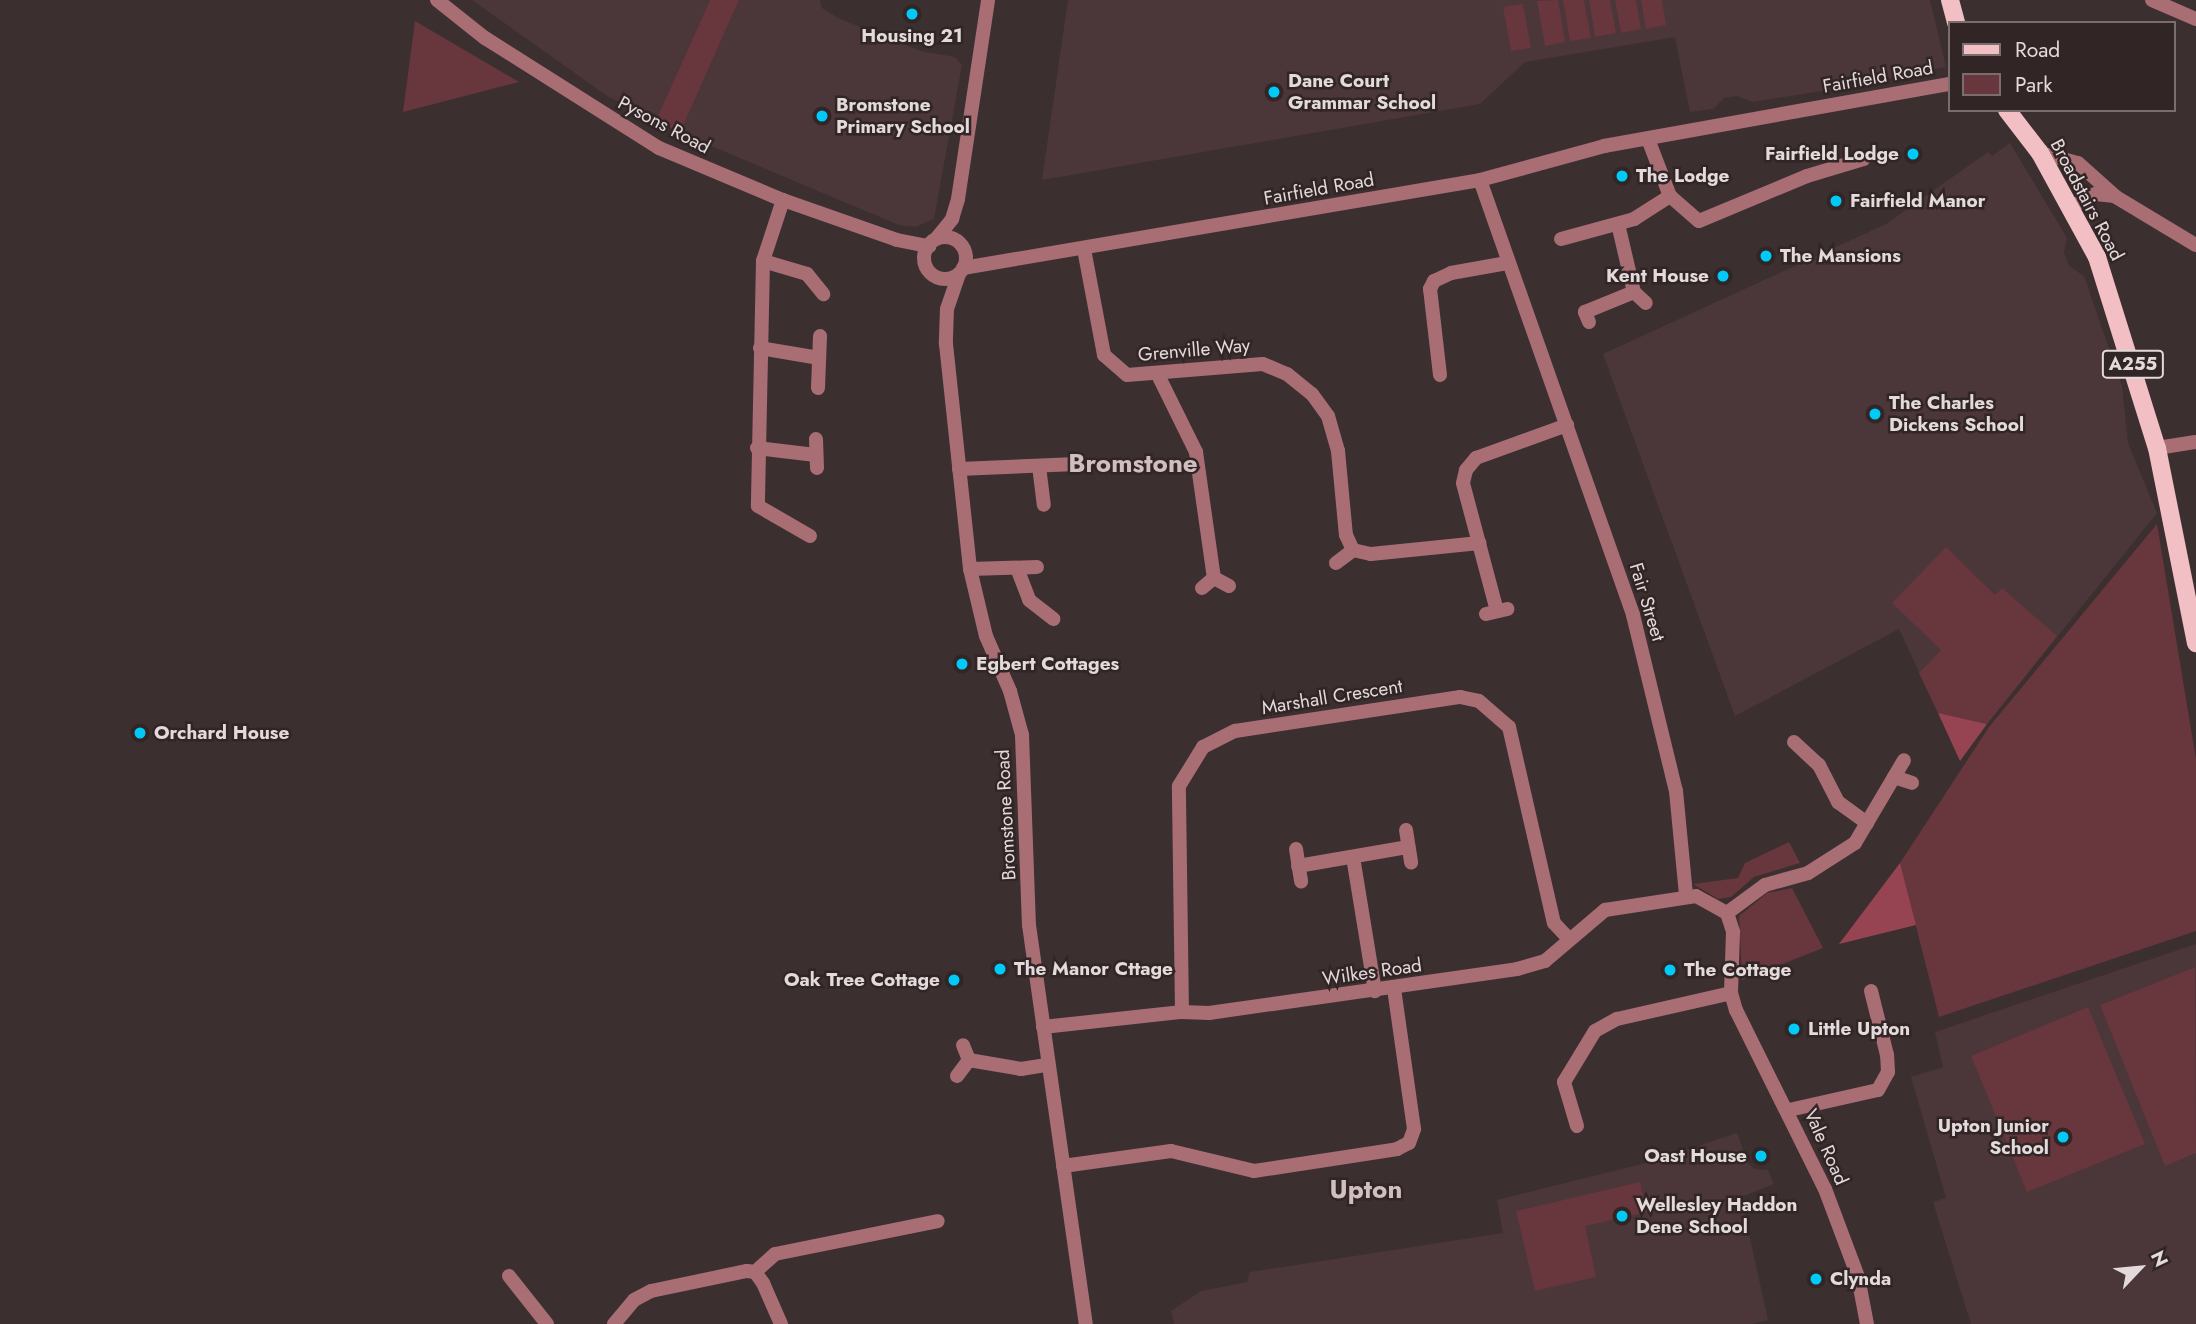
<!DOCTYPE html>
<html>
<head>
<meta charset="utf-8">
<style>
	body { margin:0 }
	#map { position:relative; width:2196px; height:1324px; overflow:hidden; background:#3c2f30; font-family:Jost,sans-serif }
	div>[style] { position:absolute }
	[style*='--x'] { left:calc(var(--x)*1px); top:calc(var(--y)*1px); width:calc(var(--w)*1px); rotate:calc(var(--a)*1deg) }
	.built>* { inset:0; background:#4b3639 }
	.green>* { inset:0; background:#68363d }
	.forest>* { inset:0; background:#974452 }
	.minor>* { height:14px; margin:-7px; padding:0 7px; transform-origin:7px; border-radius:7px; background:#a96d74 }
	.minor>.ring { margin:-7px; padding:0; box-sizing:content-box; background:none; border:14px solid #a96d74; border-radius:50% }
	.major>* { height:18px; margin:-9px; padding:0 9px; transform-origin:9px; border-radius:9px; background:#f1bfc4 }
	.dots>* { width:19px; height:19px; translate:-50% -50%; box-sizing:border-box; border:4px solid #322526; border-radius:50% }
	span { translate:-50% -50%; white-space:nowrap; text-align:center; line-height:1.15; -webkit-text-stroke:5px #322526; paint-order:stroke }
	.shield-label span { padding:2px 5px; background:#322526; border:2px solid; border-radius:5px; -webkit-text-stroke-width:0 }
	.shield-label { font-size:18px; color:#e3dadb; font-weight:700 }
	.poi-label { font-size:19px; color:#e3dadb; font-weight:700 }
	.left { translate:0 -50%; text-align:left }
	.right { translate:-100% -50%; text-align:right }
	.street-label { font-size:19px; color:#e3dadb }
	.district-label { font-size:26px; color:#d0bec0; font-weight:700 }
	.legend { position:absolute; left:1948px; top:21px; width:228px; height:91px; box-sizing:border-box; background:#322526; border:2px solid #796d6e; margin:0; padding:9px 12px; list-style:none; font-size:21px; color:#e3dadb }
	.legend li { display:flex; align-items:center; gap:14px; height:35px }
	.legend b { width:35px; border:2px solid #796d6e }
	.north { position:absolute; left:2105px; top:1233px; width:70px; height:70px; -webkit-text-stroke:5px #322526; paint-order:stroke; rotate:64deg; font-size:19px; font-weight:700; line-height:28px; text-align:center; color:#e3dadb }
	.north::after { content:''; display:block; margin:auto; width:24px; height:32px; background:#e3dadb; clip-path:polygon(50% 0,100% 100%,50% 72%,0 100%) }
</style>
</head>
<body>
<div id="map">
	<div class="built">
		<i style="clip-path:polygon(472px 0,710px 0,656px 120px,607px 96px)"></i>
		<i style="clip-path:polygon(739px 0,820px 0,822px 8px,838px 18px,921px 51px,955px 57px,962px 65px,934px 219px,916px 227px,899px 225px,680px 133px)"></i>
		<i style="clip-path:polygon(1068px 0,1930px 0,1946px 67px,1877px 80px,1865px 74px,1844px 77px,1834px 89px,1752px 102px,1737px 96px,1724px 98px,1713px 109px,1690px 112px,1675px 37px,1525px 62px,1480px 104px,1042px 180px)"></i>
		<i style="clip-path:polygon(2010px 143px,2067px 238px,2064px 253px,2069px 266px,2084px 276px,2122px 386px,2128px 443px,2157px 513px,1987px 724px,1938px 713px,1899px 629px,1735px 716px,1603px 354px,1886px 224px,1988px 152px,1992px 156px)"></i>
		<i style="clip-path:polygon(2196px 944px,2196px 1324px,1971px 1324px,1933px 1202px,1946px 1198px,1911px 1077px,1943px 1067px,1935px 1032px)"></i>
		<i style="clip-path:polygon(1737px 1133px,1748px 1163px,1755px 1169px,1768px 1170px,1774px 1184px,1741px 1197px,1768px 1320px,1751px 1324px,1174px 1324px,1171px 1311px,1201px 1291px,1247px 1282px,1250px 1272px,1503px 1233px,1497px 1200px,1646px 1163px)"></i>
	</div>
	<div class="green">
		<i style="clip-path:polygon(710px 0,739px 0,680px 133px,656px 120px)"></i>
		<i style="clip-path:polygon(1558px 0,1565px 42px,1545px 46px,1537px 1px)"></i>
		<i style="clip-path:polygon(1563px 0,1584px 0,1591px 38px,1570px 41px)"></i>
		<i style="clip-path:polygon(1589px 0,1610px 0,1616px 33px,1595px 37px)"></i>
		<i style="clip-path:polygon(1615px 0,1636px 0,1641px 29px,1621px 33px)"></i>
		<i style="clip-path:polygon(1641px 0,1662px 0,1666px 25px,1646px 29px)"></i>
		<i style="clip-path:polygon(1523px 4px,1531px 48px,1511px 51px,1503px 7px)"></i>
		<i style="clip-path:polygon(415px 21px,519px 82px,403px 112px)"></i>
		<i style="clip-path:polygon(2157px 524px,2196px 759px,2196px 931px,1939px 1017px,1900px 863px,1989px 727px)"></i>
		<i style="clip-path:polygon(1946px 547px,1995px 595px,2002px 588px,2057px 636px,1987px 724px,1938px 713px,1919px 673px,1941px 650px,1892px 603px)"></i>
		<i style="clip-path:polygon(1789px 842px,1800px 863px,1754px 877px,1731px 897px,1718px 899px,1693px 884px,1738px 878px,1745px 863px)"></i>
		<i style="clip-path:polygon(1792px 888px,1823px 948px,1742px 980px,1739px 916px,1767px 893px)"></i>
		<i style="clip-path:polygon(2195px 967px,2196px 1153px,2165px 1166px,2100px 1005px)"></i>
		<i style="clip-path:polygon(2088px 1007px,2145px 1144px,2027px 1192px,1971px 1056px)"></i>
		<i style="clip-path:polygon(1640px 1182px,1647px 1212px,1585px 1226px,1596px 1277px,1535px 1291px,1516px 1211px)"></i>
	</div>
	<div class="forest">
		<i style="clip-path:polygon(1938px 713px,1987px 724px,1960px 761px)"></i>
		<i style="clip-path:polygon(1900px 863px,1916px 925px,1839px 944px)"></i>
	</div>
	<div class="minor">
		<i style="--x:437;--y:0;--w:61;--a:38.4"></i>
		<i style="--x:485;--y:38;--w:206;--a:32.3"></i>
		<i style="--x:659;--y:148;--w:134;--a:22.8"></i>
		<i style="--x:783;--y:200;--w:121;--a:19.3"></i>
		<i style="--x:897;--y:240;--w:33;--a:11"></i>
		<i style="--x:2152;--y:0;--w:48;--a:23.4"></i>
		<i style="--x:1648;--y:139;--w:61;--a:68.9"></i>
		<i style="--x:1670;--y:196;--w:38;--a:41"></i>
		<i style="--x:1699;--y:221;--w:117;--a:-22.6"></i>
		<i style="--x:1807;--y:176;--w:59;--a:-16.6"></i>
		<i style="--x:2040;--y:153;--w:39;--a:15"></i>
		<i style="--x:2078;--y:163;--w:51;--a:41.8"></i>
		<i style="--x:2116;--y:197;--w:93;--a:31"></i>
		<i style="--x:1480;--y:180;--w:461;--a:70.6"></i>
		<i style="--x:1633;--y:615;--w:181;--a:76.3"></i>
		<i style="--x:1676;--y:791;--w:104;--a:84.5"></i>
		<i style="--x:783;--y:200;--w:64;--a:108.2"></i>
		<i style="--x:763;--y:261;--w:245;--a:91.2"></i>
		<i style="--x:758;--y:506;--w:60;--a:30"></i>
		<i style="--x:2071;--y:207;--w:27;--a:-28"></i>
		<i style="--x:2095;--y:194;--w:20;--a:6"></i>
		<i style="--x:1618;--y:224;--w:70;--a:76.8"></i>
		<i style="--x:1634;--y:292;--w:16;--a:43"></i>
		<i class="ring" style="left:924px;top:237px;width:28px;height:28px"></i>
		<i style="--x:936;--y:239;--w:26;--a:-51"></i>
		<i style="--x:952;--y:219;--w:21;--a:-73"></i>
		<i style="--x:958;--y:199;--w:201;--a:-81.4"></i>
		<i style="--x:1561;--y:239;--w:76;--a:-15.3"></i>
		<i style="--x:1634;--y:219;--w:43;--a:-32.6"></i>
		<i style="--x:1084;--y:249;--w:108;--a:79.3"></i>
		<i style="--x:1104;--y:355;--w:30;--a:41"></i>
		<i style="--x:1127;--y:375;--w:136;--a:-4.6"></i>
		<i style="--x:1263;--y:364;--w:26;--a:23"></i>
		<i style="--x:1287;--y:374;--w:32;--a:39"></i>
		<i style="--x:1312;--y:394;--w:27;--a:54"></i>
		<i style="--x:1328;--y:416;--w:36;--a:74"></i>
		<i style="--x:1338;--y:451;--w:84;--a:84.6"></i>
		<i style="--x:1346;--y:535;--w:17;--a:65"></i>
		<i style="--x:1353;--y:550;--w:18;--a:13"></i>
		<i style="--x:1371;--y:554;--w:109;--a:-5.8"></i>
		<i style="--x:763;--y:261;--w:46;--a:16.5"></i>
		<i style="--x:807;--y:274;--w:26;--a:51"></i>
		<i style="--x:963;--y:268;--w:524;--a:-9.66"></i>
		<i style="--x:1480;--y:180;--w:129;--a:-15.3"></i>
		<i style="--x:1604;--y:146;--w:351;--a:-10.2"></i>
		<i style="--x:959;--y:274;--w:37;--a:109"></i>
		<i style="--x:947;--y:309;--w:35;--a:92"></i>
		<i style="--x:946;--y:344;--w:226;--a:83.9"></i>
		<i style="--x:970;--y:569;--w:69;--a:76.6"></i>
		<i style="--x:986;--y:636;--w:60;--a:66.4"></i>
		<i style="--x:1010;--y:691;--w:46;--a:74.7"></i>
		<i style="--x:1022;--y:735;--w:190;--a:87.9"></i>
		<i style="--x:1029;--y:925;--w:403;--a:81.9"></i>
		<i style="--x:1589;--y:322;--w:11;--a:-112"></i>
		<i style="--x:1585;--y:312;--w:53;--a:-22.2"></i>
		<i style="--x:760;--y:348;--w:60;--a:9.6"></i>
		<i style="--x:1158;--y:375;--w:86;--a:63.7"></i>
		<i style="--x:1196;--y:452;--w:127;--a:81.9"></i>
		<i style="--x:1440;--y:375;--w:87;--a:-96.6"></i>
		<i style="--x:1430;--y:289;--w:9;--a:-63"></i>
		<i style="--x:1434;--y:281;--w:19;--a:-25"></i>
		<i style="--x:1451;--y:273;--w:57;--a:-10.1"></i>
		<i style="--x:818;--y:388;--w:52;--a:-87.8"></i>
		<i style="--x:816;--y:439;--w:29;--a:88"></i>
		<i style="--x:757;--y:448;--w:59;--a:6.8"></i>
		<i style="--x:2157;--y:448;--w:39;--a:-9"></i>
		<i style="--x:1039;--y:466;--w:39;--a:83"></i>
		<i style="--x:959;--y:469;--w:118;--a:-2.4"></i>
		<i style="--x:1336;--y:563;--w:21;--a:-37"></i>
		<i style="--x:1017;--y:568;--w:34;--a:69"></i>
		<i style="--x:1029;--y:600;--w:31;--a:38"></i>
		<i style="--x:970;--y:569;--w:67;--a:-1.7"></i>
		<i style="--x:1202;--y:588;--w:16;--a:-40"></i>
		<i style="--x:1214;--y:578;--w:17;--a:28"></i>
		<i style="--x:1497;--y:611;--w:132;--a:-104.9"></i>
		<i style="--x:1463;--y:483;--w:13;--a:-77"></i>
		<i style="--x:1466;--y:470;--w:16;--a:-50"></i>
		<i style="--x:1476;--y:458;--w:97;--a:-19.9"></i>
		<i style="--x:1486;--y:614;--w:22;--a:-13"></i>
		<i style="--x:1794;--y:742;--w:34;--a:43"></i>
		<i style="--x:1819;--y:765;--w:42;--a:62.8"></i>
		<i style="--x:1838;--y:802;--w:36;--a:36"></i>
		<i style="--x:1894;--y:777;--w:19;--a:18"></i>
		<i style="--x:1406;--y:830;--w:33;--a:81"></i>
		<i style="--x:1296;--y:849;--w:33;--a:81"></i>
		<i style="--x:1353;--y:857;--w:136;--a:80.7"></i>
		<i style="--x:1298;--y:866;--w:112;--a:-9.8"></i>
		<i style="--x:1727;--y:913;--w:47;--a:-36.4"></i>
		<i style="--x:1765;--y:885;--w:45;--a:-15.6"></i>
		<i style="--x:1808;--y:873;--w:56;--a:-32.6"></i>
		<i style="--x:1855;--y:843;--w:96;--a:-59.4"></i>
		<i style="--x:1182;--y:1012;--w:226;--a:-90.8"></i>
		<i style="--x:1179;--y:786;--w:46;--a:-58.4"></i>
		<i style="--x:1203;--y:747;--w:36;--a:-27"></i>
		<i style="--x:1235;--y:731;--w:228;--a:-8.6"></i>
		<i style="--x:1460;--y:697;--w:19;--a:12"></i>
		<i style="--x:1479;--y:701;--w:40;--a:41"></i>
		<i style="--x:1509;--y:727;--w:201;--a:77.1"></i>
		<i style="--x:1554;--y:923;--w:22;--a:47"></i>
		<i style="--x:1043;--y:1027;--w:140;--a:-6.2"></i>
		<i style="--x:1182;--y:1012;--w:27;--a:2"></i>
		<i style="--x:1209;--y:1013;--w:311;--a:-8.1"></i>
		<i style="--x:1517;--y:969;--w:29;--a:-16"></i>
		<i style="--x:1545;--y:961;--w:79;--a:-40.4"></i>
		<i style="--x:1605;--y:910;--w:92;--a:-8.7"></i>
		<i style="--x:1696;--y:896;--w:35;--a:29"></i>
		<i style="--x:1727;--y:913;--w:20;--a:72"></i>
		<i style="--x:1733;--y:932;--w:61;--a:91.9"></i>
		<i style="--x:1731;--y:993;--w:18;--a:74"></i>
		<i style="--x:1736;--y:1010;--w:200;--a:63.6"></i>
		<i style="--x:1825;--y:1189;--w:94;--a:69.4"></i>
		<i style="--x:1858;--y:1277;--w:48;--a:79.2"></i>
		<i style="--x:969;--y:1060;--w:53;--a:9.8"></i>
		<i style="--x:1021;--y:1069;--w:26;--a:-9"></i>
		<i style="--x:957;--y:1076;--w:20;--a:-53"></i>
		<i style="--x:969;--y:1060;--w:16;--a:-112"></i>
		<i style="--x:1789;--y:1110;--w:91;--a:-12.7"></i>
		<i style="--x:1878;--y:1090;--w:21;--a:-61"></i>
		<i style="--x:1888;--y:1072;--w:17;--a:-93"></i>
		<i style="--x:1887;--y:1055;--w:66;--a:-104"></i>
		<i style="--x:1577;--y:1126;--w:46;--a:-106.5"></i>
		<i style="--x:1564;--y:1082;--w:60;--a:-58.7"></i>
		<i style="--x:1595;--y:1031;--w:25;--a:-29"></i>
		<i style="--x:1617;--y:1019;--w:117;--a:-12.8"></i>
		<i style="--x:1063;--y:1166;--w:109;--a:-7.9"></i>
		<i style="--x:1171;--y:1151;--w:85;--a:13.5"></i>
		<i style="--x:1254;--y:1171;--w:145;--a:-8.7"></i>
		<i style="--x:1397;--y:1149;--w:13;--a:-27"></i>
		<i style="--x:1409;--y:1143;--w:15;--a:-70"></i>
		<i style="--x:1414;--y:1129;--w:141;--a:-98.1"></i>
		<i style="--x:755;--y:1272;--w:27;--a:-42"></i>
		<i style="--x:775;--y:1254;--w:166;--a:-11.4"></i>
		<i style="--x:509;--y:1276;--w:61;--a:51.6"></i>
		<i style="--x:614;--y:1324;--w:31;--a:-50"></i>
		<i style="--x:634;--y:1300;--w:19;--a:-28"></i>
		<i style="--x:651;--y:1291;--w:98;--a:-11.8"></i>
		<i style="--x:747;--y:1271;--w:8;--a:7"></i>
		<i style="--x:755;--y:1272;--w:14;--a:54"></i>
		<i style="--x:763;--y:1283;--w:45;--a:66.3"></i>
	</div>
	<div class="major">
		<i style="--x:1950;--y:0;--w:24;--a:75"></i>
		<i style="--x:2007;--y:110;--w:54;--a:52.5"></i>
		<i style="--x:2040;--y:153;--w:119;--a:61.3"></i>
		<i style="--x:2097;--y:257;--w:200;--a:72.6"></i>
		<i style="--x:2157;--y:448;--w:199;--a:78.7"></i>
	</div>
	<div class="dots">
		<i style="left:912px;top:14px;background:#00cbf8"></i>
		<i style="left:1274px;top:92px;background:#00cbf8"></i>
		<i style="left:822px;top:116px;background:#00cbf8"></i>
		<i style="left:1913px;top:154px;background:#00cbf8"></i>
		<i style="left:1622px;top:176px;background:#00cbf8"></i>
		<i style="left:1836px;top:201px;background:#00cbf8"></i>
		<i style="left:1766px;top:256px;background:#00cbf8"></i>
		<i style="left:1723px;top:276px;background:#00cbf8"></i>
		<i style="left:1875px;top:414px;background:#00cbf8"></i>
		<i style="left:962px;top:664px;background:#00cbf8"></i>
		<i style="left:140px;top:733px;background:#00cbf8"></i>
		<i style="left:1000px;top:969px;background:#00cbf8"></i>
		<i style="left:1670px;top:970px;background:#00cbf8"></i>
		<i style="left:954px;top:980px;background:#00cbf8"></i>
		<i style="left:1794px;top:1029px;background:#00cbf8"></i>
		<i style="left:2063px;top:1137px;background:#00cbf8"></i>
		<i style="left:1761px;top:1156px;background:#00cbf8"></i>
		<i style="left:1622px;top:1216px;background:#00cbf8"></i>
		<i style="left:1816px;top:1279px;background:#00cbf8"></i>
	</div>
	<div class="shield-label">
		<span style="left:2133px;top:364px">A255</span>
	</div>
	<div class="poi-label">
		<span style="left:912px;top:36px">Housing 21</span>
		<span class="left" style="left:1288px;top:92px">Dane Court<br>Grammar School</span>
		<span class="left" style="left:836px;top:116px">Bromstone<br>Primary School</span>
		<span class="right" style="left:1899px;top:154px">Fairfield Lodge</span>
		<span class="left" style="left:1636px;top:176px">The Lodge</span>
		<span class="left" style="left:1850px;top:201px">Fairfield Manor</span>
		<span class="left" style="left:1780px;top:256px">The Mansions</span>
		<span class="right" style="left:1709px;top:276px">Kent House</span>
		<span class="left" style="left:1889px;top:414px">The Charles<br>Dickens School</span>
		<span class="left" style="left:976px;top:664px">Egbert Cottages</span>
		<span class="left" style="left:154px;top:733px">Orchard House</span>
		<span class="left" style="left:1014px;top:969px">The Manor Cttage</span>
		<span class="left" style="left:1684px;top:970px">The Cottage</span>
		<span class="right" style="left:940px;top:980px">Oak Tree Cottage</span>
		<span class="left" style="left:1808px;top:1029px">Little Upton</span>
		<span class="right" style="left:2049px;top:1137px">Upton Junior<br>School</span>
		<span class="right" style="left:1747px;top:1156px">Oast House</span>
		<span class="left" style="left:1636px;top:1216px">Wellesley Haddon<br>Dene School</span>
		<span class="left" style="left:1830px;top:1279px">Clynda</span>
	</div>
	<div class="street-label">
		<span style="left:1878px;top:77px;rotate:-10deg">Fairfield Road</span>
		<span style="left:664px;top:125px;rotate:28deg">Pysons Road</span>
		<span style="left:1319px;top:189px;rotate:-10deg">Fairfield Road</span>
		<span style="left:2087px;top:200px;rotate:62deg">Broadstairs Road</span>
		<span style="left:1194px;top:350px;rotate:-5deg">Grenville Way</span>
		<span style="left:1647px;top:602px;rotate:73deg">Fair Street</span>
		<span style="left:1332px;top:697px;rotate:-9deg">Marshall Crescent</span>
		<span style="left:1006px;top:815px;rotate:-93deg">Bromstone Road</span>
		<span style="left:1372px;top:972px;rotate:-8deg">Wilkes Road</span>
		<span style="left:1826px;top:1147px;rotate:66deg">Vale Road</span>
	</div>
	<div class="district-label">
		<span style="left:1133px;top:464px">Bromstone</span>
		<span style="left:1366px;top:1190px">Upton</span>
	</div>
	<ul class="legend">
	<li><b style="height:9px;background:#f1bfc4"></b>Road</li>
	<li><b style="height:19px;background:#68363d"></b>Park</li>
	</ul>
	<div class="north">N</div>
</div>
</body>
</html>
